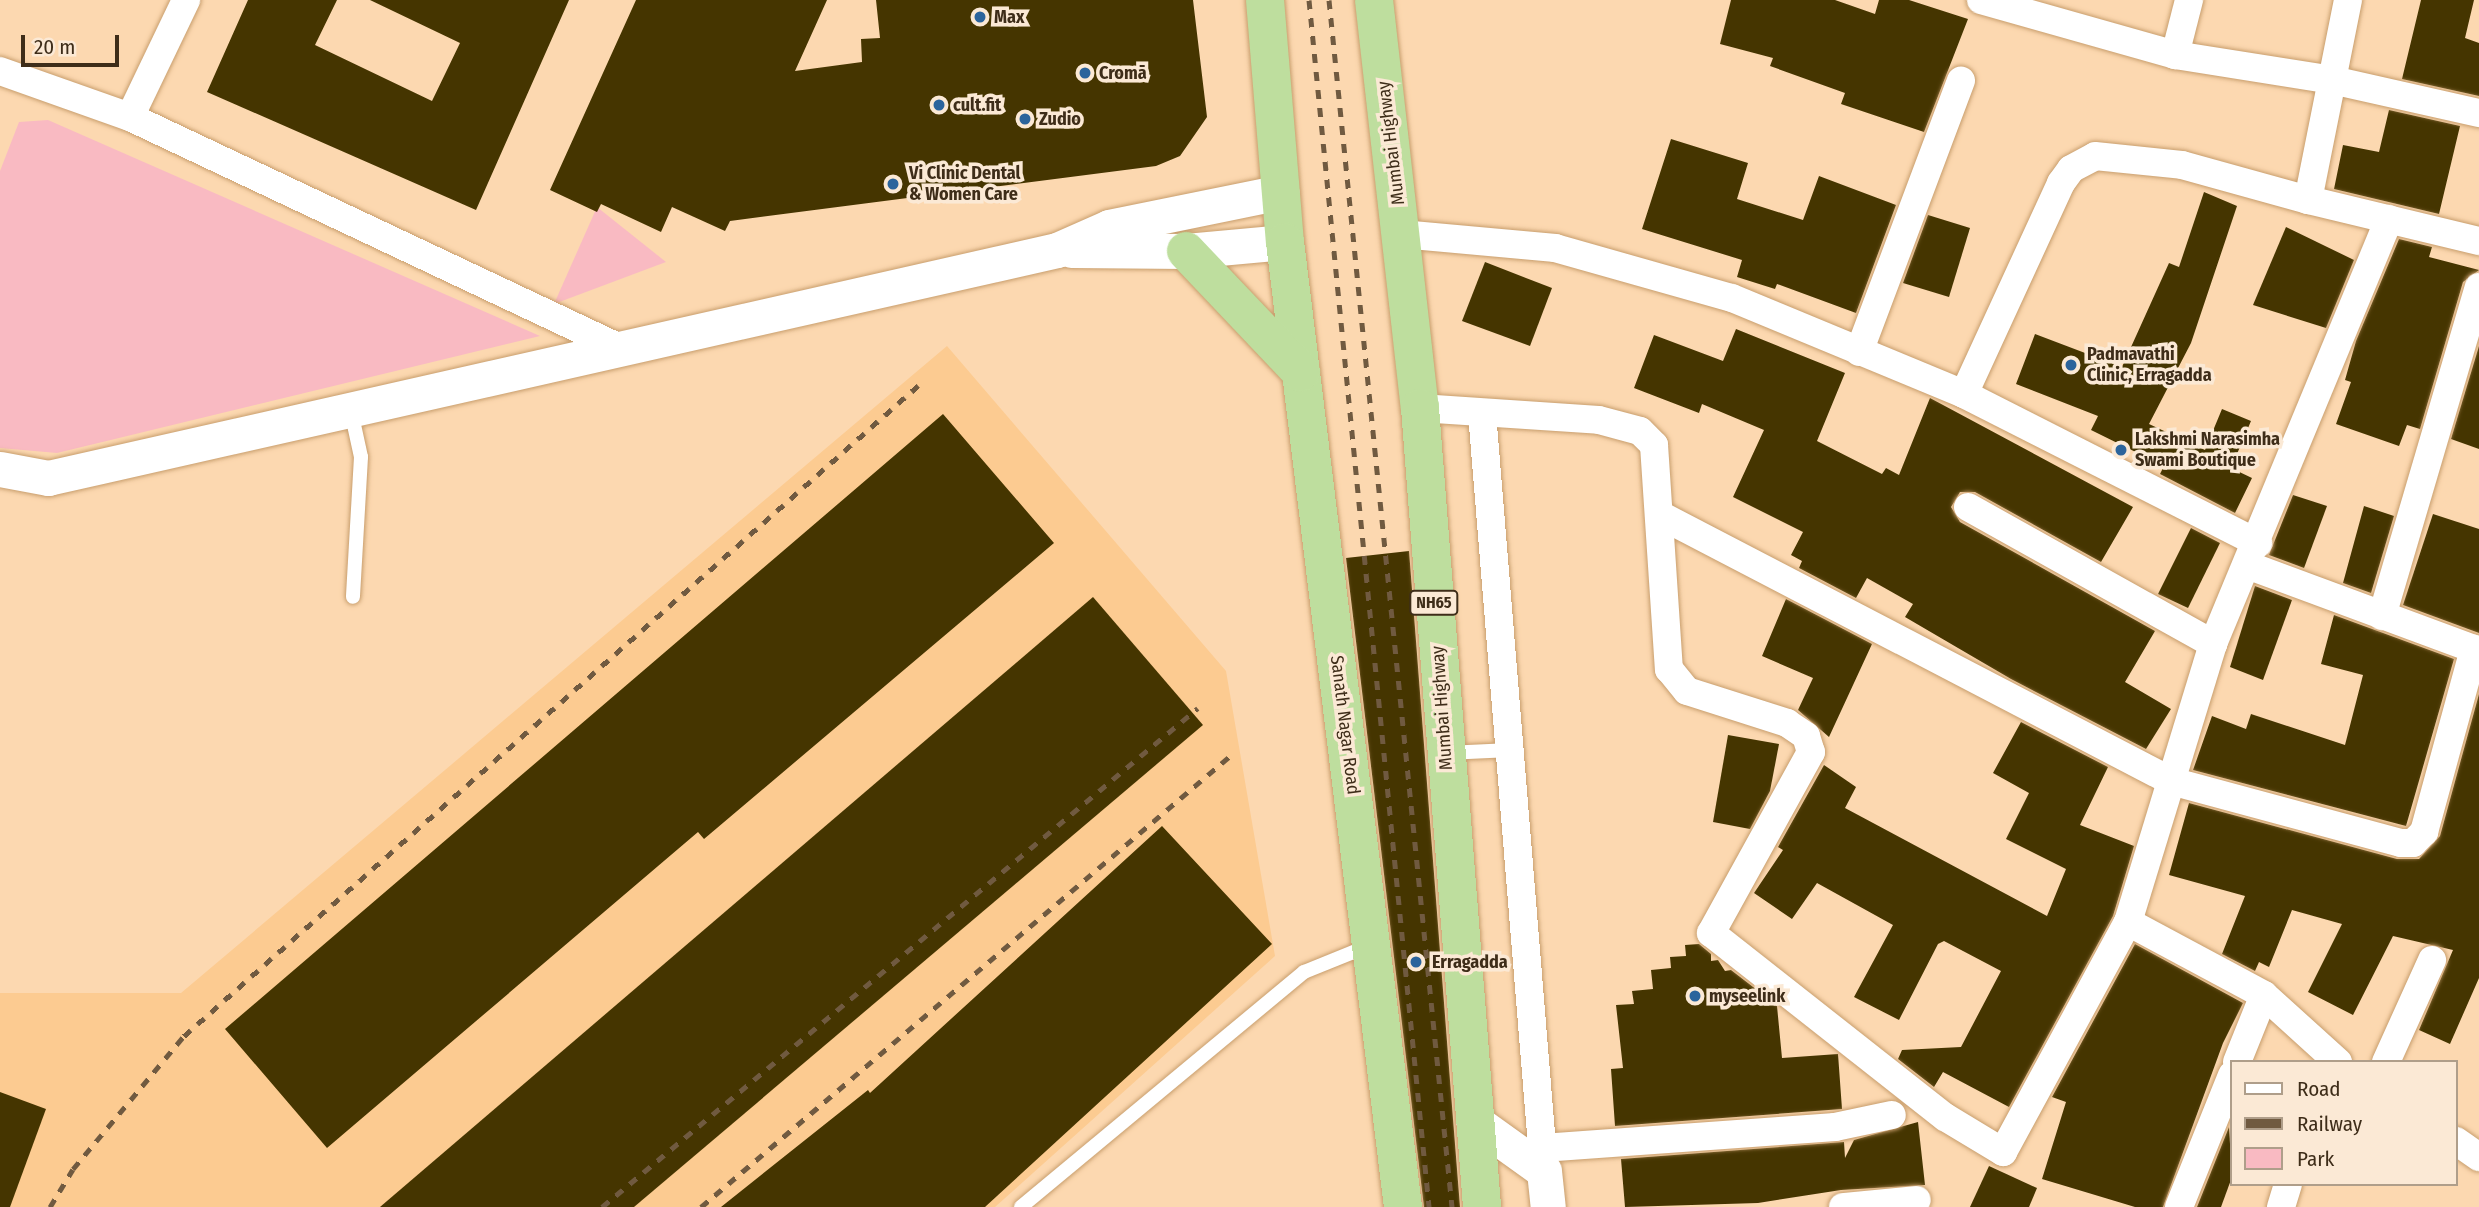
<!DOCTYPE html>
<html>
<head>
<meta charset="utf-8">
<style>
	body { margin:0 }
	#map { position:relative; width:2479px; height:1207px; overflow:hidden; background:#fcd8b0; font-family:"Fira Sans Condensed",sans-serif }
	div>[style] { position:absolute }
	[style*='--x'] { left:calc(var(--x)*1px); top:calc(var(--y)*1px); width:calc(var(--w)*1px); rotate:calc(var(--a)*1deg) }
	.built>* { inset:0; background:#fccb91 }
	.green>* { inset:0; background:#f9bac2 }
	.building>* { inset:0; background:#453500 }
	.roads { filter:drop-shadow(0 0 2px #c89e6d) drop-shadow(0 0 2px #c89e6d) }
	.service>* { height:14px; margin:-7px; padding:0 7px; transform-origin:7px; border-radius:7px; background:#fff }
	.minor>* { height:28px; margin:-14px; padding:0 14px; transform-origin:14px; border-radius:14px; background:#fff }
	.tertiary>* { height:35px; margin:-17.5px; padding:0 17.5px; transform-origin:17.5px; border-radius:17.5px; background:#fff }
	.trunk>* { height:38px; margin:-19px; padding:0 19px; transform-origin:19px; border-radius:19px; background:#bede9e }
	.rail>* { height:5px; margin-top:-2.5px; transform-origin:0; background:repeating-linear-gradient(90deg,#705a40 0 9px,transparent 0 18px) }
	.dots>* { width:19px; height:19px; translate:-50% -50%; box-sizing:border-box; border:4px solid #fbe9d5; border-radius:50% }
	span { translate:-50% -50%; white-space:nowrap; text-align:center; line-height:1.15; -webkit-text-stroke:7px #fbe9d5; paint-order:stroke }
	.shield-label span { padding:2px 5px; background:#fbe9d5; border:2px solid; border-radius:5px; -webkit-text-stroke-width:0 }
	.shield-label { font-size:16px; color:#3e2d19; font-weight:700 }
	.poi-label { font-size:18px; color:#3e2d19; font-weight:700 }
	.left { translate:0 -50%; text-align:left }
	.street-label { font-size:18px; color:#3e2d19 }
	.legend { position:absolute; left:2230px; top:1060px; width:228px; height:126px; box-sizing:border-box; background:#fbe9d5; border:2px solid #af9e8a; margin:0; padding:9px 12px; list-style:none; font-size:21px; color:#3e2d19 }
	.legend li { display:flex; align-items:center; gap:14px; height:35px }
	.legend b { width:35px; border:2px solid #af9e8a }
	.scale { position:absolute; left:21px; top:35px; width:98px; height:32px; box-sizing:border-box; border:4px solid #3e2d19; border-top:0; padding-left:9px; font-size:21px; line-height:24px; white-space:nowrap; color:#3e2d19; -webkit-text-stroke:5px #fbe9d5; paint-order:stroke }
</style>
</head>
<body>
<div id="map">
	<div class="built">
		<i style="clip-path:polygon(947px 346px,1226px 671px,1275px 956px,995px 1207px,0 1207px,0 993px,181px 993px)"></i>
	</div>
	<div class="green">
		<i style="clip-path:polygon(48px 120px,540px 336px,57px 453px,0 448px,0 171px,19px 122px)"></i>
		<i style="clip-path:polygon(597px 207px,666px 262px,554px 304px)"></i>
	</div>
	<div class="building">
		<i style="clip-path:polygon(248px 0,337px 0,315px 45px,432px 101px,460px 43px,370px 0,569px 0,476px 210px,207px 92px)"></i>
		<i style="clip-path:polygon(636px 0,827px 0,795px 71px,862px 62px,861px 39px,880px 38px,876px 0,1193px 0,1207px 117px,1180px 156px,1156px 166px,730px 221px,725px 231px,672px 207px,661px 232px,601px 204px,597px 212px,550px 190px)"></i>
		<i style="clip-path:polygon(1731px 0,1835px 0,1875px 14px,1879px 0,1909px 0,1968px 19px,1924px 132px,1841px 104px,1845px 93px,1770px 66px,1773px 58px,1720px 44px)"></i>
		<i style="clip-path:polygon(2421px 0,2474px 0,2465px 38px,2479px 43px,2479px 96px,2402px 79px)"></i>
		<i style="clip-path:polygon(2389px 110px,2460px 126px,2439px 214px,2334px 189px,2343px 145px,2379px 152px)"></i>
		<i style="clip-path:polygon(1671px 139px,1748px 163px,1737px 199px,1803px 220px,1819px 176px,1896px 205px,1856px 313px,1777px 284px,1775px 289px,1737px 277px,1742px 260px,1642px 229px)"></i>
		<i style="clip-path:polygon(2204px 192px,2237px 206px,2191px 343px,2149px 424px,2205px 450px,2222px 409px,2251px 421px,2231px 468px,2252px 478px,2235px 513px,2160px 474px,2164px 466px,2091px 430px,2098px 416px,2016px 384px,2035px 334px,2122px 367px,2169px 263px,2179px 267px)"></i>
		<i style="clip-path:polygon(1928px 215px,1970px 228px,1949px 297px,1903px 283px)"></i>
		<i style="clip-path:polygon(2286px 227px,2354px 260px,2326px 328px,2253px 305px)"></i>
		<i style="clip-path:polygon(2399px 239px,2432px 247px,2429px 257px,2479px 270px,2463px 282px,2420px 429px,2407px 425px,2399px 446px,2336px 424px,2351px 382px,2345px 380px,2356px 341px)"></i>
		<i style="clip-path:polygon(1485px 262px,1552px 288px,1530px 346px,1462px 321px)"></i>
		<i style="clip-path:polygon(1736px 329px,1845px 373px,1817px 441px,1882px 474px,1886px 468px,1899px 475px,1930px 398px,2133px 507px,2101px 562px,1975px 492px,1960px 492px,1951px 507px,1960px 522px,2155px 631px,2125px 682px,2171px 709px,2146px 749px,2011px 679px,1905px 617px,1913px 604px,1867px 578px,1856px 598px,1799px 568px,1802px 561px,1791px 555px,1803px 532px,1733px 497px,1764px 430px,1702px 404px,1699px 413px,1634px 388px,1654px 335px,1723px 361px)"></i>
		<i style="clip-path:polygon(2479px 346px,2479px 449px,2451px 439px)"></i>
		<i style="clip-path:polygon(943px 414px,1054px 543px,704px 839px,698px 832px,327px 1148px,225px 1029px)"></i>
		<i style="clip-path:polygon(2293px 495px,2327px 506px,2304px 568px,2269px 555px)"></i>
		<i style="clip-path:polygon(2364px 506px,2394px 516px,2371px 593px,2343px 583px)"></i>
		<i style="clip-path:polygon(2433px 514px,2479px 529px,2479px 633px,2403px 605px)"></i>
		<i style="clip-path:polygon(2191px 528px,2220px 543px,2188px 608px,2158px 594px)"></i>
		<i style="clip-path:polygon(1409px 551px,1453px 1119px,1460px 1207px,1424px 1207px,1346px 558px)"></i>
		<i style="clip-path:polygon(2255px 586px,2292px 600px,2263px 680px,2230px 667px)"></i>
		<i style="clip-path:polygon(1093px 597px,1203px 725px,634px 1207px,380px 1207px)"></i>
		<i style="clip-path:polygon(1786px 599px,1872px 644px,1829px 737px,1798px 710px,1813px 678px,1762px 656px)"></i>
		<i style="clip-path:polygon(2334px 615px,2454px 659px,2406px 826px,2193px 770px,2212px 716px,2246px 729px,2251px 714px,2345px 745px,2363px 675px,2321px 664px)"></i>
		<i style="clip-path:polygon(2479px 694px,2479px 978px,2450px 1044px,2419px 1030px,2453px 950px,2393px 936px,2353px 1015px,2308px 992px,2342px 924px,2292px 910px,2269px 967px,2259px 962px,2255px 971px,2222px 954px,2245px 896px,2169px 875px,2189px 803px,2397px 859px,2419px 859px,2440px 836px)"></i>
		<i style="clip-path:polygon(2021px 722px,2108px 767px,2080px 825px,2134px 846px,2113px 916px,2009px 1107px,1943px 1072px,1934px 1087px,1898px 1059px,1902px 1050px,1961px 1047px,2001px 971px,1944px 941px,1938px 944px,1899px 1020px,1854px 997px,1893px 925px,1817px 883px,1792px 919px,1754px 893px,1783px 850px,1778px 847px,1824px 765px,1856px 787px,1845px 808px,2047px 916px,2066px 869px,2006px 839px,2029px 793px,1993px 773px)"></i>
		<i style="clip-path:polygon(1728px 735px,1779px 744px,1770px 791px,1750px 829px,1713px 822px)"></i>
		<i style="clip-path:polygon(1162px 826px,1272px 944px,985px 1207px,721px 1207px,868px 1090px,870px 1093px)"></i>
		<i style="clip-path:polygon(1699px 944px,1711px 954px,1711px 961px,1718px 960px,1725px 971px,1731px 970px,1757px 990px,1758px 1002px,1770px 1001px,1777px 1006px,1782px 1058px,1838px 1054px,1842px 1109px,1615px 1126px,1611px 1069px,1623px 1068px,1616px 1005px,1634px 1004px,1632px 991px,1653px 989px,1651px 970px,1671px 968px,1670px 957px,1686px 956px,1685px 945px)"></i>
		<i style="clip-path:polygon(2135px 944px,2243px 1003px,2223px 1043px,2163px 1207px,2135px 1207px,2042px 1179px,2066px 1102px,2052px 1097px)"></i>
		<i style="clip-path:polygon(0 1092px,46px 1109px,10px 1207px,0 1207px)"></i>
		<i style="clip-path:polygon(1918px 1122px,1925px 1185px,1841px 1190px,1758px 1203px,1625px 1207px,1621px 1159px,1844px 1142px,1845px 1158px,1854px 1140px)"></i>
		<i style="clip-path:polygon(2229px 1127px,2232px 1177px,2221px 1207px,2197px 1207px)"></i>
		<i style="clip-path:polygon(1989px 1166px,2037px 1188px,2029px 1207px,1970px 1207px)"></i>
	</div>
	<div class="roads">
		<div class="service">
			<i style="--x:351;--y:411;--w:47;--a:77.7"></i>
			<i style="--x:361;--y:457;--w:140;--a:93.3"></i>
			<i style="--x:1448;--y:753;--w:61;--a:-2.8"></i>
			<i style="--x:1021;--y:1207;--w:368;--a:-39.7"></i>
			<i style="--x:1304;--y:972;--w:69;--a:-22.1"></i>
		</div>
		<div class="minor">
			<i style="--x:1981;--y:0;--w:202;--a:15.8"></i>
			<i style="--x:2175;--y:55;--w:159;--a:9"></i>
			<i style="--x:2332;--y:80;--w:151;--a:12.7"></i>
			<i style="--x:2348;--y:0;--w:204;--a:101.3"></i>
			<i style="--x:2308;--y:200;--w:176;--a:13.5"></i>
			<i style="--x:2175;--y:55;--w:57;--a:-75.7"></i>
			<i style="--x:0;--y:71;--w:138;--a:19.5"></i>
			<i style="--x:130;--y:117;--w:546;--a:25.25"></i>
			<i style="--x:130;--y:117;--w:130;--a:-64.4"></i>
			<i style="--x:1401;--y:234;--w:155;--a:5.2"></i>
			<i style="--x:1555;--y:248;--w:184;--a:15.8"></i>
			<i style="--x:1732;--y:298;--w:251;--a:22.5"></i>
			<i style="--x:1964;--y:394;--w:330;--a:26.9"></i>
			<i style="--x:1859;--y:352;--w:290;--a:-69.4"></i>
			<i style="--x:1964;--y:394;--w:232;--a:-65.3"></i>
			<i style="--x:2061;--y:183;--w:17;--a:-54"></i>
			<i style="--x:2071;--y:169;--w:27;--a:-28"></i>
			<i style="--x:2095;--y:156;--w:87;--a:5.9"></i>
			<i style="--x:2182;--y:165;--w:131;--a:15.5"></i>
			<i style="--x:1420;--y:408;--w:179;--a:3.8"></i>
			<i style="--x:1599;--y:420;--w:42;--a:15"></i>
			<i style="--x:1640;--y:431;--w:20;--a:45"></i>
			<i style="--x:1654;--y:445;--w:225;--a:86.2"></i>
			<i style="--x:1669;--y:669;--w:28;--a:51"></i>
			<i style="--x:1687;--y:691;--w:105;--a:17.7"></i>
			<i style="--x:1787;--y:723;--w:23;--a:34"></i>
			<i style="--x:1806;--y:736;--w:17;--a:73"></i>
			<i style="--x:1811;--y:752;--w:207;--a:118.9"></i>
			<i style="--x:1711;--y:933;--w:298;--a:38.2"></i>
			<i style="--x:1945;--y:1117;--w:68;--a:31.1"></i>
			<i style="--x:2003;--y:1152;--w:262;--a:-61.5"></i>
			<i style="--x:2128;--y:922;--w:291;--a:-73"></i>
			<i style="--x:2213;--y:644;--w:460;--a:-67.5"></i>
			<i style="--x:1482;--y:413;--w:761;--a:85.32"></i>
			<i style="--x:1968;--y:507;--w:281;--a:29.2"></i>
			<i style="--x:1660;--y:515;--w:576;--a:27.5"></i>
			<i style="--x:2171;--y:781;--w:238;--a:15.1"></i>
			<i style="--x:2401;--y:843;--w:12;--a:0"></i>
			<i style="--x:2413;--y:843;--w:16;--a:-45"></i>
			<i style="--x:2424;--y:832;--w:190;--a:-74.7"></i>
			<i style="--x:2247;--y:565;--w:247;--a:20.3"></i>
			<i style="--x:2382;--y:616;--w:343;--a:-73.6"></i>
			<i style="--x:2128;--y:922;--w:154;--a:28.2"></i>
			<i style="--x:2264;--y:995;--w:100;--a:42.2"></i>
			<i style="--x:2237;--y:1062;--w:72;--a:-68.1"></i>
			<i style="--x:2386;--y:1062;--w:112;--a:-65.7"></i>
			<i style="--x:2456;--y:1141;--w:28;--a:35"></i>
			<i style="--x:1542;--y:1148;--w:294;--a:-4.1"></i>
			<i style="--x:1835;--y:1127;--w:58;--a:-11.9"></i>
			<i style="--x:1843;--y:1207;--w:74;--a:-5.4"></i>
			<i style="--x:2179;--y:1207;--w:142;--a:-68.1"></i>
			<i style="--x:2281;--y:1207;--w:24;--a:-73"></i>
		</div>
		<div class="tertiary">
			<i style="--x:1071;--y:250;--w:115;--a:0.5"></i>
			<i style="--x:1186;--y:251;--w:99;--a:-5.2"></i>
			<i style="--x:0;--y:469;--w:49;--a:10.6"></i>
			<i style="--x:48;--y:478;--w:1034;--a:-12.73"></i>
			<i style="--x:1057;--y:250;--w:57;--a:-23.9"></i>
			<i style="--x:1109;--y:227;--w:176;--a:-11.5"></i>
			<i style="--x:1473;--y:1120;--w:87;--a:35.7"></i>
			<i style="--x:1544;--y:1171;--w:36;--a:84"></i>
		</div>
		<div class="trunk">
			<i style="--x:1265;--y:0;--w:243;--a:85.3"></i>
			<i style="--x:1285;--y:242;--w:972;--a:83.03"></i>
			<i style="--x:1374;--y:0;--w:411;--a:83.6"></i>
			<i style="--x:1420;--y:408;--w:801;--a:85.56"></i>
			<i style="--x:1186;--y:251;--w:167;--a:46.5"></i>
		</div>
	</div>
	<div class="rail">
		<i style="--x:1309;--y:0;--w:1213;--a:84.32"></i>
		<i style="--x:1329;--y:0;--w:1213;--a:84.18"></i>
		<i style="--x:50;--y:1207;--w:44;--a:-58.8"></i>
		<i style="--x:73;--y:1169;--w:173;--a:-50.2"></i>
		<i style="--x:184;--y:1036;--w:985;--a:-41.54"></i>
		<i style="--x:602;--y:1207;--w:777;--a:-39.94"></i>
		<i style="--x:701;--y:1207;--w:695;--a:-40.45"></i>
	</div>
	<div class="dots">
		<i style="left:980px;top:17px;background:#2b649c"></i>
		<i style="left:1085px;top:73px;background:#2b649c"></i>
		<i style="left:939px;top:105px;background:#2b649c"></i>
		<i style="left:1025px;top:119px;background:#2b649c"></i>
		<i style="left:893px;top:184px;background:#2b649c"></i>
		<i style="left:2071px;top:365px;background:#2b649c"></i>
		<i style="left:2121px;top:450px;background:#2b649c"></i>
		<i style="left:1416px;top:962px;background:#2b649c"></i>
		<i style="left:1695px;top:996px;background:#2b649c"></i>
	</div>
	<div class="shield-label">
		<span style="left:1434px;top:603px">NH65</span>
	</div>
	<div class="poi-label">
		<span class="left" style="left:994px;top:17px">Max</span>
		<span class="left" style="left:1099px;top:73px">Cromā</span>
		<span class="left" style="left:953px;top:105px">cult.fit</span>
		<span class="left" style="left:1039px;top:119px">Zudio</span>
		<span class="left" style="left:909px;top:184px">Vi Clinic Dental<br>&amp; Women Care</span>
		<span class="left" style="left:2087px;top:365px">Padmavathi<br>Clinic, Erragadda</span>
		<span class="left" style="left:2135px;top:450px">Lakshmi Narasimha<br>Swami Boutique</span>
		<span class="left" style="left:1432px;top:962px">Erragadda</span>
		<span class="left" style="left:1709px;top:996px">myseelink</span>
	</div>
	<div class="street-label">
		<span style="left:1391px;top:143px;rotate:-97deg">Mumbai Highway</span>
		<span style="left:1442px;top:708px;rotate:-94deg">Mumbai Highway</span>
		<span style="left:1345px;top:725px;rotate:83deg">Sanath Nagar Road</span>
	</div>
	<ul class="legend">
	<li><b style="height:9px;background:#fff"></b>Road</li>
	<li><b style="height:9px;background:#705a40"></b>Railway</li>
	<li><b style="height:19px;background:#f9bac2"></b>Park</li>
	</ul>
	<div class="scale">20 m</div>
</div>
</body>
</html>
